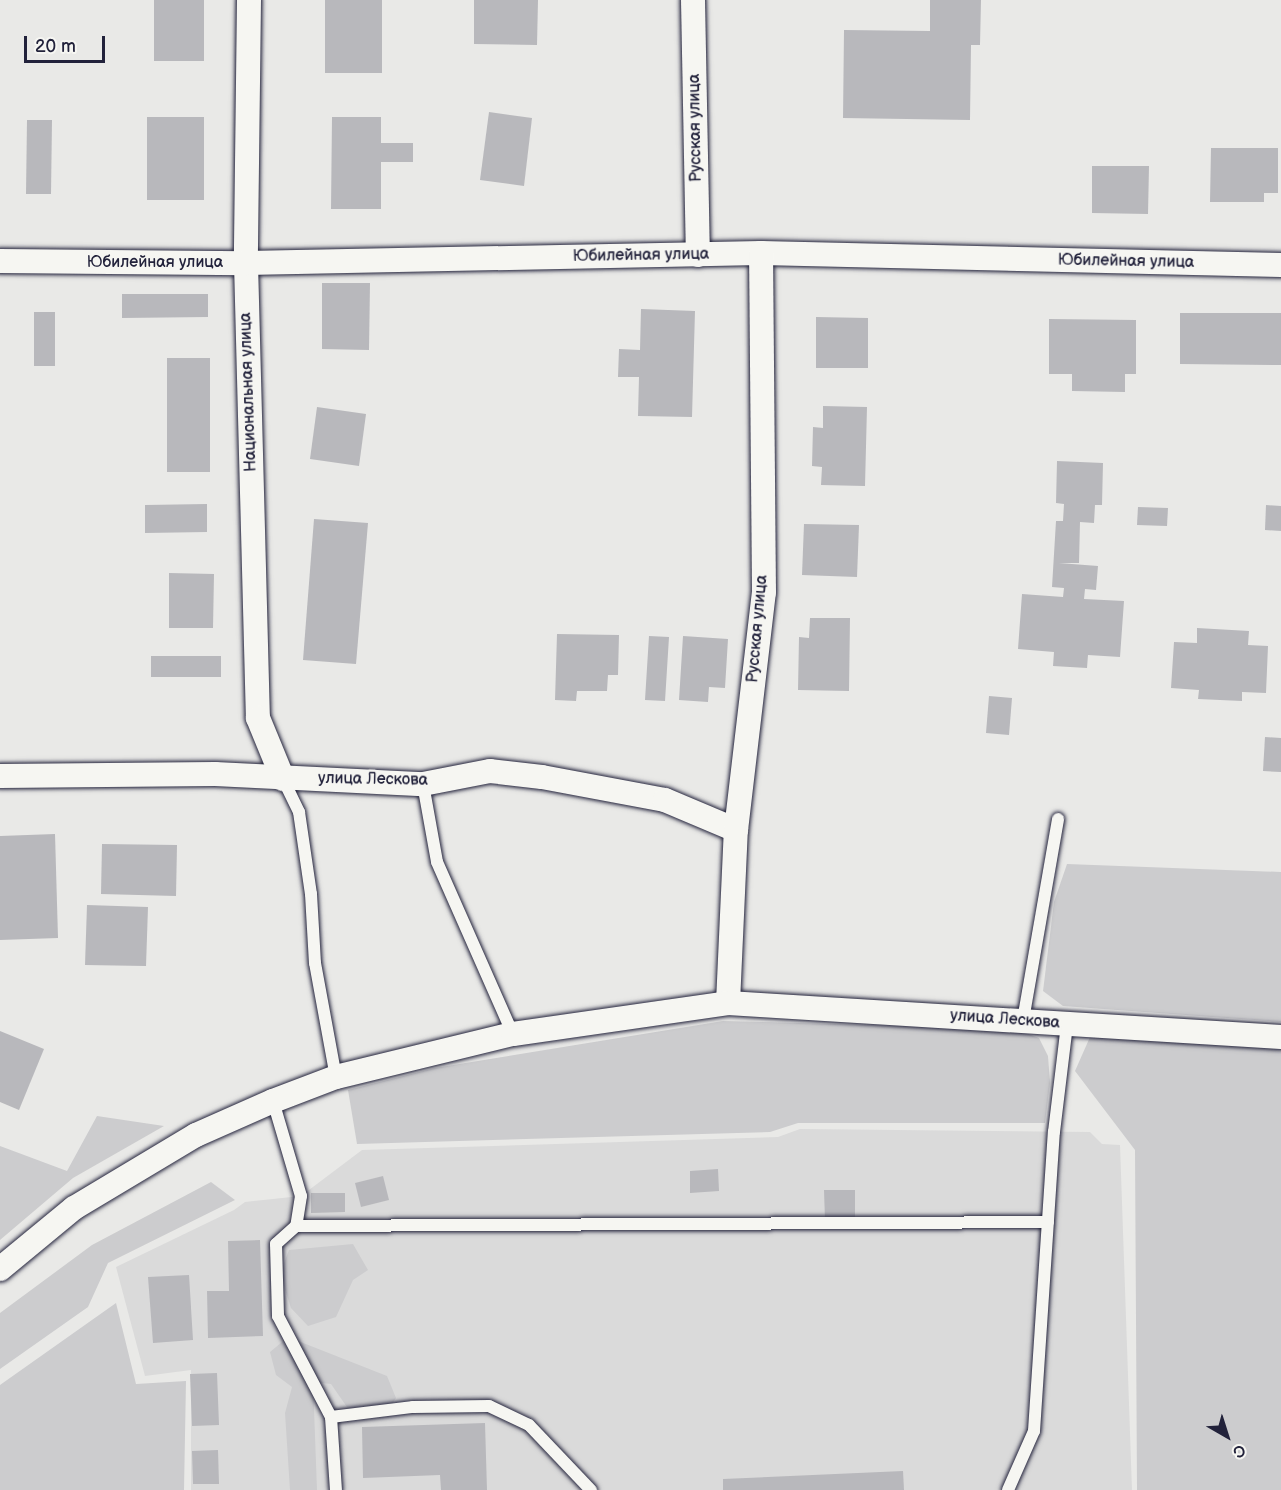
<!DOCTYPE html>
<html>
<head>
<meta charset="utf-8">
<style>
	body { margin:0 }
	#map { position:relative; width:1281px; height:1490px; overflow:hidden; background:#e9e9e7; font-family:"Balsamiq Sans",sans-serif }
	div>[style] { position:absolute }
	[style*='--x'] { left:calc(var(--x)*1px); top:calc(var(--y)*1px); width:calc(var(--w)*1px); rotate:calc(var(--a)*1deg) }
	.built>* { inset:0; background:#dadada }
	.green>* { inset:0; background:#ccccce }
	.building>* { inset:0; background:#b8b8bc }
	.roads { filter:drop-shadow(0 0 2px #22223b) drop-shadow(0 0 2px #22223b) }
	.service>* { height:12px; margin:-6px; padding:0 6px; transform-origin:6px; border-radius:6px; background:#f6f6f2 }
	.minor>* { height:24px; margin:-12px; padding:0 12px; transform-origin:12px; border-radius:12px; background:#f6f6f2 }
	span { translate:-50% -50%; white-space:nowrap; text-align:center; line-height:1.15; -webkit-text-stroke:4.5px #f6f6f2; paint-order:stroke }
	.street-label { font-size:16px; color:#22223b }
	.north { position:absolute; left:1197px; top:1406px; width:60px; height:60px; -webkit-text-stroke:4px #f6f6f2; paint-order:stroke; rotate:141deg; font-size:16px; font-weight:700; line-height:24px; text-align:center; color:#22223b }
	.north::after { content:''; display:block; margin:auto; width:21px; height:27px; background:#22223b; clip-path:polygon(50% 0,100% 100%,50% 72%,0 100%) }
	.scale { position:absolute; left:24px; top:36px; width:81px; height:27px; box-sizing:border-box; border:3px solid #22223b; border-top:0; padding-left:8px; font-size:18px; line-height:21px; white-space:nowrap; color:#22223b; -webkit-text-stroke:4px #f6f6f2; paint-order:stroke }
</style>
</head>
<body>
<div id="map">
	<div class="built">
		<i style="clip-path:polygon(800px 1129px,1090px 1132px,1102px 1144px,1120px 1145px,1132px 1490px,191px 1490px,191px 1370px,145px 1376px,116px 1267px,234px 1210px,245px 1202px,301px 1196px,362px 1150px,778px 1137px)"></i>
	</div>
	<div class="green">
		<i style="clip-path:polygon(1067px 864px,1281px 872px,1281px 1022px,1063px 1006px,1043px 991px,1054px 902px)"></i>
		<i style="clip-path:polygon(723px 1021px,1015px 1029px,1039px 1038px,1048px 1056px,1050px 1083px,1045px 1123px,798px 1123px,770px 1132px,357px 1144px,348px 1090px,435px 1068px)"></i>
		<i style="clip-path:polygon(1090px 1037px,1281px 1048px,1281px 1490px,1137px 1490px,1135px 1150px,1075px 1071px)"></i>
		<i style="clip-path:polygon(97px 1116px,164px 1126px,73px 1178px,0 1240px,0 1146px,67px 1171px)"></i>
		<i style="clip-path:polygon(211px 1182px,235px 1200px,108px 1263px,88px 1307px,0 1369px,0 1313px,92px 1245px)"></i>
		<i style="clip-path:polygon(353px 1244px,368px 1270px,353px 1280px,336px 1317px,308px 1326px,291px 1308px,280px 1274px,289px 1250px)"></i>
		<i style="clip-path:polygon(116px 1303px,136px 1384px,186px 1381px,184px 1490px,0 1490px,0 1385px)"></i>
		<i style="clip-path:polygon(288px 1337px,387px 1376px,396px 1398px,385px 1415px,349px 1410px,331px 1384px,313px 1382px,317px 1490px,290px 1490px,285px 1413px,292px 1387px,276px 1375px,270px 1352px)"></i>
	</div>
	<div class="building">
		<i style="clip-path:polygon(154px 0,204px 0,204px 61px,154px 61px)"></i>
		<i style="clip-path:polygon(325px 0,382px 0,382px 73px,325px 73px)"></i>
		<i style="clip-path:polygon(474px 0,538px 0,537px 45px,474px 44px)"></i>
		<i style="clip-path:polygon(930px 0,981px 0,980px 45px,971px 45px,970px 120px,843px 118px,844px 30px,930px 31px)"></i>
		<i style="clip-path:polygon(489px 112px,532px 118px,524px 186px,480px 180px)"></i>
		<i style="clip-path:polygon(147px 117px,204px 117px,204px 200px,147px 200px)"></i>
		<i style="clip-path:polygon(332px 117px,381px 117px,381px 143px,413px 143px,413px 162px,381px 162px,381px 209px,331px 209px)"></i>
		<i style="clip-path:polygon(27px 120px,52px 120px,51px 194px,26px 194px)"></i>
		<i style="clip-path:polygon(1211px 148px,1278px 148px,1278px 193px,1264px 193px,1264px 202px,1210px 202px)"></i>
		<i style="clip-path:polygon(1092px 166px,1149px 166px,1148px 214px,1092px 213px)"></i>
		<i style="clip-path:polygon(322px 283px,370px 283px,369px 350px,322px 349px)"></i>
		<i style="clip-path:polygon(122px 294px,208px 294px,208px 317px,122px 318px)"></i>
		<i style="clip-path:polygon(641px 309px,695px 311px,692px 417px,638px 416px,639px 377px,618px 377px,619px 349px,640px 350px)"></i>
		<i style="clip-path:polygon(34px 312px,55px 312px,55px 366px,34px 366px)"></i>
		<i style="clip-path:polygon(1180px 313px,1281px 313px,1281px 365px,1180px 364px)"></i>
		<i style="clip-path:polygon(816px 317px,868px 318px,868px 368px,816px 368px)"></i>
		<i style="clip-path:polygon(1049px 319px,1136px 320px,1136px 374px,1125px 374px,1125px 392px,1072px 391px,1072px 374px,1049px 374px)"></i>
		<i style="clip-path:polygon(167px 358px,210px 358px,210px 472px,167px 472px)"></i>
		<i style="clip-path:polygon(823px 406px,867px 407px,865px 486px,821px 485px,822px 467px,812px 466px,813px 427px,823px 428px)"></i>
		<i style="clip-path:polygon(317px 407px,366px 414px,359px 466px,310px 459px)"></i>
		<i style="clip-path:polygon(1057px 461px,1103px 463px,1102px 505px,1095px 505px,1094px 523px,1080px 522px,1079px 563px,1059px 563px,1098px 566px,1096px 590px,1085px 589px,1084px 599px,1124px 601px,1120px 657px,1088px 655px,1087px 668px,1053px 666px,1054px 652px,1018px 649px,1022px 594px,1063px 597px,1064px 588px,1052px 587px,1056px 521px,1063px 521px,1064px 504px,1056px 503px)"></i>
		<i style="clip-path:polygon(207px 504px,207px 532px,145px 533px,145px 505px)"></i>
		<i style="clip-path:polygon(1266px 505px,1281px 506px,1281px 531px,1265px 530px)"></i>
		<i style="clip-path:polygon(1138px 507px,1168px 508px,1167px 526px,1137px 525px)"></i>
		<i style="clip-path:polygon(314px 519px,368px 523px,356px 664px,303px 660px)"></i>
		<i style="clip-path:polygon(804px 524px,859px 525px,857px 577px,802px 575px)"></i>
		<i style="clip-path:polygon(169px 573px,214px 574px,213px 628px,169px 628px)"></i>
		<i style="clip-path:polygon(810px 618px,850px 618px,849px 691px,798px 690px,799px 637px,809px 638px)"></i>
		<i style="clip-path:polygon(1197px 628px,1249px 631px,1248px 645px,1268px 646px,1266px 693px,1242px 692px,1242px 701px,1198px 699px,1199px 690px,1171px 688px,1174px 642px,1197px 643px)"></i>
		<i style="clip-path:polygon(557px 634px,619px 635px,618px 675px,608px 675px,607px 691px,577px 691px,576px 701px,555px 700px)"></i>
		<i style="clip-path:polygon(649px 636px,669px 637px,665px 701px,645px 700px)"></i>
		<i style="clip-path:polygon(683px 636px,728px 639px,725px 688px,709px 687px,708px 702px,679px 700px)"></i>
		<i style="clip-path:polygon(151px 656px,221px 656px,221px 677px,151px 677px)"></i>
		<i style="clip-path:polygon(989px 696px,1012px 698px,1009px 735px,986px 733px)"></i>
		<i style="clip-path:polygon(1265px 737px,1281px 738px,1281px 772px,1263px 771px)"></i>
		<i style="clip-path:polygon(55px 834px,58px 938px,0 940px,0 836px)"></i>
		<i style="clip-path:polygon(102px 844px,177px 845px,176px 896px,101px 894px)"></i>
		<i style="clip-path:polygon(87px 905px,148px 907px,146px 966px,85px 965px)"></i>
		<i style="clip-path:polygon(0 1031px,44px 1049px,19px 1110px,0 1102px)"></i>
		<i style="clip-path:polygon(718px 1169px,719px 1191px,690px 1193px,690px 1171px)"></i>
		<i style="clip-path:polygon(383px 1176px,389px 1200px,361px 1207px,355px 1183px)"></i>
		<i style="clip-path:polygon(824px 1190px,855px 1190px,855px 1220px,825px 1220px)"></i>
		<i style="clip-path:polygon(311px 1193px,345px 1193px,345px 1212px,311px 1213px)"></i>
		<i style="clip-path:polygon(260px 1240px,263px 1336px,208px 1338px,207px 1291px,229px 1291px,228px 1241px)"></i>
		<i style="clip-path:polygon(189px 1275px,193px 1340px,153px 1343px,148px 1277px)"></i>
		<i style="clip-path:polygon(217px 1373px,219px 1425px,192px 1426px,190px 1374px)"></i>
		<i style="clip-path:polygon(485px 1423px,487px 1490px,441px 1490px,440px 1475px,363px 1478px,362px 1427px)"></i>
		<i style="clip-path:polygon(218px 1450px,219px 1484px,193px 1484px,192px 1451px)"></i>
		<i style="clip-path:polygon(903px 1471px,904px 1490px,723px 1490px,723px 1479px)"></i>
	</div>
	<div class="roads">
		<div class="service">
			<i style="--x:283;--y:779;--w:37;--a:64"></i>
			<i style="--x:299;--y:812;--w:83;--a:81.7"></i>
			<i style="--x:311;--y:894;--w:69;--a:86.7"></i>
			<i style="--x:315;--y:963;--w:116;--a:79.6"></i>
			<i style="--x:423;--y:784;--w:79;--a:79.8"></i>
			<i style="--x:437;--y:862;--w:188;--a:66.2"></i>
			<i style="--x:1023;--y:1020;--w:204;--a:-80.1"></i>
			<i style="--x:273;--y:1101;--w:99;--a:73.6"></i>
			<i style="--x:301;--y:1196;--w:30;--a:99"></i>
			<i style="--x:296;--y:1226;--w:27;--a:138"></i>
			<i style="--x:276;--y:1244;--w:72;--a:88.4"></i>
			<i style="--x:278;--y:1316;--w:114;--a:62.3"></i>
			<i style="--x:331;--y:1417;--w:73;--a:86.1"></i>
			<i style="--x:296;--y:1226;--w:752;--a:-0.3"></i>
			<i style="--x:331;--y:1417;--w:83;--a:-7"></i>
			<i style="--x:413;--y:1407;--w:76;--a:-0.8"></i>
			<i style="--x:489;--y:1406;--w:44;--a:25.4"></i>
			<i style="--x:529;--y:1425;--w:90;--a:46.4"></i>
			<i style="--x:1008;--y:1490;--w:64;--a:-66.2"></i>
			<i style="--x:1034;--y:1431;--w:300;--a:-86.2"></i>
			<i style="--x:1054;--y:1132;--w:109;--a:-83.1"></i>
		</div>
		<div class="minor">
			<i style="--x:249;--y:0;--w:263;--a:90.7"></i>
			<i style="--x:246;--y:263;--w:455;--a:88.5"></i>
			<i style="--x:258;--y:718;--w:66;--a:67.7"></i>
			<i style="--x:693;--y:0;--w:255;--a:88.9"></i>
			<i style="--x:0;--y:261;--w:246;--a:0.5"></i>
			<i style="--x:246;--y:263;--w:515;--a:-1.11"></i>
			<i style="--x:761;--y:253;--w:520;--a:1.32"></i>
			<i style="--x:0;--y:776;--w:215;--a:-0.5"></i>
			<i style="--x:215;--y:774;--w:208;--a:2.8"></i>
			<i style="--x:423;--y:784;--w:68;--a:-11"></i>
			<i style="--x:490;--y:771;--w:52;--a:6.6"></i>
			<i style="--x:542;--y:777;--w:125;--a:10.6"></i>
			<i style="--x:665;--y:800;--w:77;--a:22.9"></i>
			<i style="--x:728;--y:1003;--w:173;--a:-87.4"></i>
			<i style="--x:736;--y:830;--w:240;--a:-83.3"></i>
			<i style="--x:764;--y:592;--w:339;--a:-90.5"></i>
			<i style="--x:0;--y:1269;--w:96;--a:-39.5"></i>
			<i style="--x:74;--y:1208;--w:142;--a:-30.9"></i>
			<i style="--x:196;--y:1135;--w:84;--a:-23.8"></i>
			<i style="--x:273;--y:1101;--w:67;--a:-20.9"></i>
			<i style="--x:336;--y:1077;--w:182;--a:-13.7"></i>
			<i style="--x:513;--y:1034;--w:217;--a:-8.2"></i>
			<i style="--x:728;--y:1003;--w:554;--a:3.52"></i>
		</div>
	</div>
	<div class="street-label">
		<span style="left:696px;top:128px;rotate:-91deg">Русская улица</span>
		<span style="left:641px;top:256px;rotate:-1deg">Юбилейная улица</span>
		<span style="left:1126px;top:262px;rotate:1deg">Юбилейная улица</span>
		<span style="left:155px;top:263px">Юбилейная улица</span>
		<span style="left:249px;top:392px;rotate:-92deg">Национальная улица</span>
		<span style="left:758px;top:629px;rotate:-85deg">Русская улица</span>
		<span style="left:373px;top:780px;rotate:1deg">улица Лескова</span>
		<span style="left:1005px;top:1020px;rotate:4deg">улица Лескова</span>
	</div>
	<div class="north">С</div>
	<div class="scale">20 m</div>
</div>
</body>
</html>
